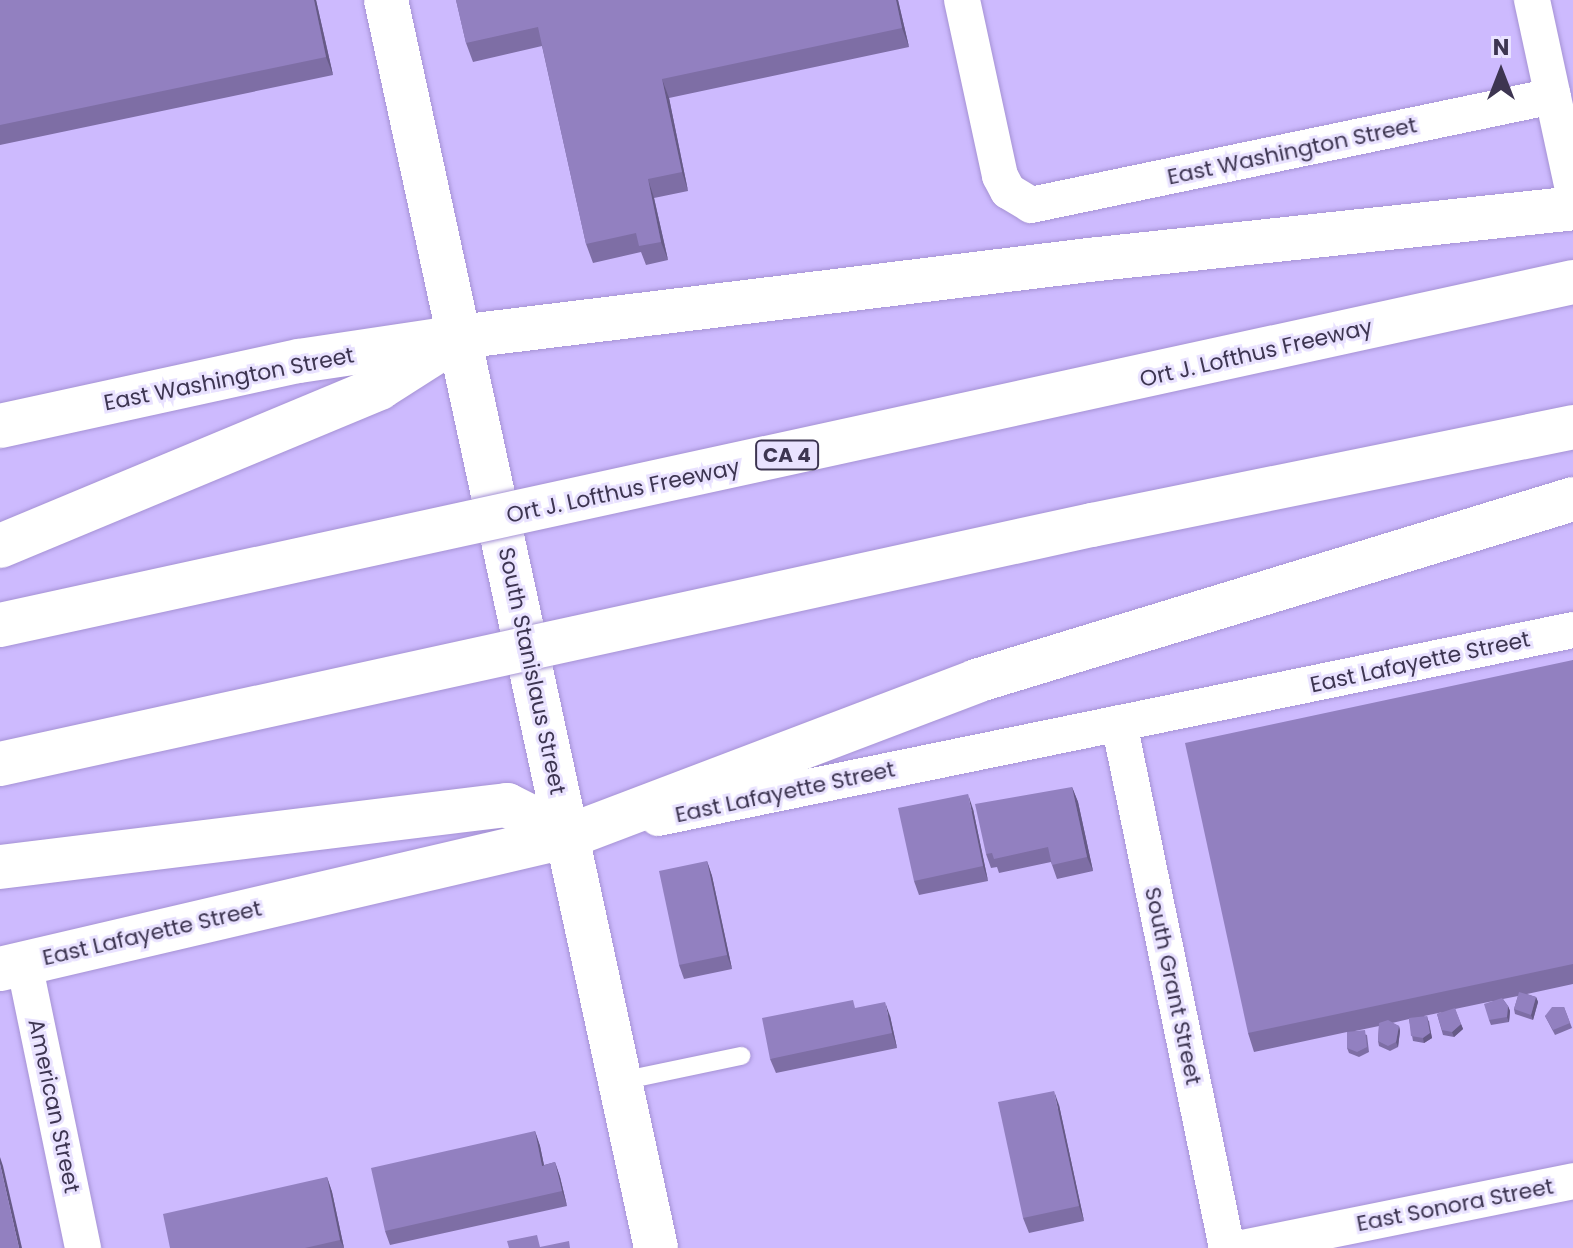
<!DOCTYPE html>
<html>
<head>
<meta charset="utf-8">
<style>
	body { margin:0 }
	#map { position:relative; width:1573px; height:1248px; overflow:hidden; background:#cdbafe; font-family:Poppins,sans-serif }
	div>[style] { position:absolute }
	[style*='--x'] { left:calc(var(--x)*1px); top:calc(var(--y)*1px); width:calc(var(--w)*1px); rotate:calc(var(--a)*1deg) }
	.roads { filter:drop-shadow(0 0 2px #a592d4) drop-shadow(0 0 2px #a592d4) }
	.service>* { height:18px; margin:-9px; padding:0 9px; transform-origin:9px; border-radius:9px; background:#fff }
	.minor>* { height:36px; margin:-18px; padding:0 18px; transform-origin:18px; border-radius:18px; background:#fff }
	.tertiary>* { height:44px; margin:-22px; padding:0 22px; transform-origin:22px; border-radius:22px; background:#fff }
	.motorway>* { height:44px; margin:-22px; padding:0 22px; transform-origin:22px; border-radius:22px; background:#fff }
	.bridges { filter:drop-shadow(0 0 2px #a592d4) drop-shadow(0 0 2px #a592d4) }
	.motorway-bridge>* { height:44px; margin:-22px; padding:0 22px; transform-origin:22px; border-radius:22px; background:#fff }
	.wall>* { inset:0; background:#7e6ea5 }
	.shaded-wall>* { inset:0; background:#665a86 }
	.building>* { inset:0; background:#9280c0 }
	span { translate:-50% -50%; white-space:nowrap; text-align:center; line-height:1.15; -webkit-text-stroke:6px #e9e2ff; paint-order:stroke }
	.shield-label span { padding:2px 6px; background:#e9e2ff; border:2px solid; border-radius:6px; -webkit-text-stroke-width:0 }
	.shield-label { font-size:20px; color:#3d3551; font-weight:700 }
	.street-label { font-size:22px; color:#3d3551 }
	.north { position:absolute; left:1461px; top:32px; width:80px; height:80px; -webkit-text-stroke:6px #e9e2ff; paint-order:stroke; rotate:0deg; font-size:22px; font-weight:700; line-height:32px; text-align:center; color:#3d3551 }
	.north::after { content:''; display:block; margin:auto; width:28px; height:36px; background:#3d3551; clip-path:polygon(50% 0,100% 100%,50% 72%,0 100%) }
</style>
</head>
<body>
<div id="map">
	<div class="roads">
		<div class="service">
			<i style="--x:621;--y:1081;--w:123;--a:-11.8"></i>
		</div>
		<div class="minor">
			<i style="--x:962;--y:0;--w:180;--a:77.8"></i>
			<i style="--x:1000;--y:176;--w:17;--a:62"></i>
			<i style="--x:1008;--y:191;--w:27;--a:31"></i>
			<i style="--x:1031;--y:205;--w:533;--a:-11.79"></i>
			<i style="--x:1532;--y:0;--w:193;--a:77.8"></i>
			<i style="--x:1119;--y:723;--w:536;--a:78.38"></i>
			<i style="--x:658;--y:818;--w:934;--a:-11.61"></i>
			<i style="--x:24;--y:963;--w:291;--a:78.3"></i>
			<i style="--x:1242;--y:1248;--w:338;--a:-11.4"></i>
		</div>
		<div class="tertiary">
			<i style="--x:386;--y:0;--w:1277;--a:77.79"></i>
			<i style="--x:0;--y:426;--w:306;--a:-12.3"></i>
			<i style="--x:299;--y:361;--w:162;--a:-8.5"></i>
			<i style="--x:0;--y:969;--w:584;--a:-13.16"></i>
		</div>
		<div class="motorway">
			<i style="--x:0;--y:546;--w:411;--a:-22.6"></i>
			<i style="--x:379;--y:388;--w:95;--a:-32.5"></i>
			<i style="--x:459;--y:337;--w:635;--a:-6.97"></i>
			<i style="--x:1089;--y:260;--w:487;--a:-6.1"></i>
			<i style="--x:0;--y:867;--w:511;--a:-6.97"></i>
			<i style="--x:507;--y:805;--w:69;--a:26.6"></i>
			<i style="--x:569;--y:836;--w:436;--a:-20.8"></i>
			<i style="--x:976;--y:681;--w:624;--a:-16.95"></i>
		</div>
	</div>
	<div class="bridges">
		<div class="motorway-bridge">
			<i style="--x:0;--y:625;--w:1610;--a:-12.3"></i>
			<i style="--x:0;--y:764;--w:1118;--a:-12.35"></i>
			<i style="--x:1092;--y:525;--w:491;--a:-11.5"></i>
		</div>
	</div>
	<div class="wall">
		<i style="clip-path:polygon(0 0,316px 0,333px 75px,0 145px)"></i>
		<i style="clip-path:polygon(456px 0,898px 0,909px 47px,669px 98px,688px 191px,654px 198px,668px 260px,646px 265px,641px 252px,593px 263px,586px 244px,542px 46px,473px 62px,466px 43px)"></i>
		<i style="clip-path:polygon(1573px 660px,1573px 984px,1527px 994px,1536px 997px,1538px 1002px,1533px 1020px,1515px 1014px,1514px 1009px,1518px 996px,1503px 999px,1508px 1006px,1510px 1011px,1509px 1022px,1491px 1025px,1489px 1020px,1493px 1001px,1455px 1009px,1463px 1029px,1454px 1037px,1443px 1035px,1437px 1014px,1443px 1012px,1424px 1016px,1429px 1021px,1432px 1038px,1424px 1043px,1413px 1041px,1409px 1019px,1392px 1023px,1399px 1026px,1400px 1031px,1398px 1047px,1390px 1051px,1379px 1046px,1378px 1041px,1379px 1026px,1355px 1031px,1367px 1035px,1369px 1052px,1359px 1057px,1349px 1053px,1347px 1048px,1347px 1032px,1254px 1052px,1248px 1033px)"></i>
		<i style="clip-path:polygon(1072px 787px,1078px 802px,1093px 871px,1057px 879px,1051px 862px,999px 873px,997px 867px,991px 868px,986px 854px)"></i>
		<i style="clip-path:polygon(973px 809px,988px 881px,919px 895px,914px 881px)"></i>
		<i style="clip-path:polygon(707px 861px,712px 876px,732px 969px,684px 979px,679px 965px)"></i>
		<i style="clip-path:polygon(1564px 1007px,1572px 1028px,1555px 1035px,1545px 1016px)"></i>
		<i style="clip-path:polygon(856px 1008px,890px 1016px,897px 1048px,776px 1073px,770px 1059px)"></i>
		<i style="clip-path:polygon(1059px 1105px,1084px 1221px,1029px 1233px,1023px 1218px)"></i>
		<i style="clip-path:polygon(535px 1131px,540px 1146px,544px 1165px,555px 1162px,560px 1177px,567px 1206px,390px 1245px,385px 1231px)"></i>
		<i style="clip-path:polygon(327px 1177px,332px 1192px,344px 1248px,170px 1248px)"></i>
	</div>
	<div class="shaded-wall">
		<i style="clip-path:polygon(314px 0,316px 0,333px 75px,326px 57px)"></i>
		<i style="clip-path:polygon(896px 0,898px 0,909px 47px,902px 28px)"></i>
		<i style="clip-path:polygon(662px 79px,669px 98px,688px 191px,682px 172px)"></i>
		<i style="clip-path:polygon(648px 179px,654px 198px,668px 260px,661px 242px)"></i>
		<i style="clip-path:polygon(1072px 787px,1078px 802px,1093px 871px,1087px 857px)"></i>
		<i style="clip-path:polygon(968px 794px,973px 809px,988px 881px,983px 866px)"></i>
		<i style="clip-path:polygon(707px 861px,712px 876px,732px 969px,727px 955px)"></i>
		<i style="clip-path:polygon(1536px 997px,1538px 1002px,1533px 1020px,1531px 1015px)"></i>
		<i style="clip-path:polygon(885px 1002px,890px 1016px,897px 1048px,892px 1033px)"></i>
		<i style="clip-path:polygon(1508px 1006px,1510px 1011px,1509px 1022px,1507px 1017px)"></i>
		<i style="clip-path:polygon(1427px 1016px,1432px 1038px,1424px 1043px,1423px 1038px)"></i>
		<i style="clip-path:polygon(1461px 1024px,1463px 1029px,1454px 1037px,1452px 1032px)"></i>
		<i style="clip-path:polygon(1399px 1026px,1400px 1031px,1398px 1047px,1396px 1042px)"></i>
		<i style="clip-path:polygon(1054px 1091px,1059px 1105px,1084px 1221px,1079px 1206px)"></i>
		<i style="clip-path:polygon(535px 1131px,540px 1146px,547px 1180px,542px 1166px)"></i>
		<i style="clip-path:polygon(0 1157px,3px 1166px,22px 1248px,19px 1248px,0 1164px)"></i>
		<i style="clip-path:polygon(555px 1162px,560px 1177px,567px 1206px,562px 1191px)"></i>
		<i style="clip-path:polygon(327px 1177px,332px 1192px,344px 1248px,340px 1240px)"></i>
	</div>
	<div class="building">
		<i style="clip-path:polygon(0 0,314px 0,326px 57px,0 125px)"></i>
		<i style="clip-path:polygon(456px 0,896px 0,902px 28px,662px 79px,682px 172px,648px 179px,661px 242px,639px 246px,636px 233px,586px 244px,538px 27px,466px 43px)"></i>
		<i style="clip-path:polygon(1573px 660px,1573px 964px,1248px 1033px,1185px 743px)"></i>
		<i style="clip-path:polygon(1072px 787px,1087px 857px,1052px 865px,1048px 847px,994px 859px,992px 853px,986px 854px,975px 804px)"></i>
		<i style="clip-path:polygon(968px 794px,983px 866px,914px 881px,898px 808px)"></i>
		<i style="clip-path:polygon(707px 861px,727px 955px,679px 965px,659px 871px)"></i>
		<i style="clip-path:polygon(1519px 992px,1536px 997px,1531px 1015px,1514px 1009px)"></i>
		<i style="clip-path:polygon(1502px 998px,1508px 1006px,1507px 1017px,1489px 1020px,1484px 1004px)"></i>
		<i style="clip-path:polygon(853px 1000px,855px 1008px,885px 1002px,892px 1033px,770px 1059px,762px 1018px)"></i>
		<i style="clip-path:polygon(1552px 1007px,1564px 1007px,1570px 1023px,1553px 1030px,1545px 1016px)"></i>
		<i style="clip-path:polygon(1455px 1008px,1461px 1024px,1452px 1032px,1442px 1030px,1437px 1014px)"></i>
		<i style="clip-path:polygon(1427px 1016px,1430px 1033px,1423px 1038px,1411px 1036px,1409px 1018px)"></i>
		<i style="clip-path:polygon(1388px 1020px,1399px 1026px,1396px 1042px,1388px 1046px,1378px 1041px,1379px 1023px)"></i>
		<i style="clip-path:polygon(1365px 1030px,1367px 1047px,1357px 1052px,1347px 1048px,1347px 1032px)"></i>
		<i style="clip-path:polygon(1054px 1091px,1079px 1206px,1023px 1218px,998px 1102px)"></i>
		<i style="clip-path:polygon(535px 1131px,542px 1166px,555px 1162px,562px 1191px,385px 1231px,371px 1168px)"></i>
		<i style="clip-path:polygon(0 1164px,19px 1248px,0 1248px)"></i>
		<i style="clip-path:polygon(327px 1177px,340px 1240px,305px 1248px,170px 1248px,163px 1214px)"></i>
		<i style="clip-path:polygon(537px 1235px,540px 1247px,569px 1241px,570px 1248px,509px 1248px,507px 1241px)"></i>
	</div>
	<div class="shield-label">
		<span style="left:787px;top:455px">CA 4</span>
	</div>
	<div class="street-label">
		<span style="left:1292px;top:151px;rotate:-12deg">East Washington Street</span>
		<span style="left:1256px;top:353px;rotate:-13deg">Ort J. Lofthus Freeway</span>
		<span style="left:229px;top:379px;rotate:-11deg">East Washington Street</span>
		<span style="left:623px;top:491px;rotate:-12deg">Ort J. Lofthus Freeway</span>
		<span style="left:1420px;top:662px;rotate:-12deg">East Lafayette Street</span>
		<span style="left:532px;top:671px;rotate:78deg">South Stanislaus Street</span>
		<span style="left:785px;top:792px;rotate:-12deg">East Lafayette Street</span>
		<span style="left:152px;top:933px;rotate:-13deg">East Lafayette Street</span>
		<span style="left:1173px;top:986px;rotate:78deg">South Grant Street</span>
		<span style="left:54px;top:1106px;rotate:78deg">American Street</span>
		<span style="left:1455px;top:1205px;rotate:-11deg">East Sonora Street</span>
	</div>
	<div class="north">N</div>
</div>
</body>
</html>
